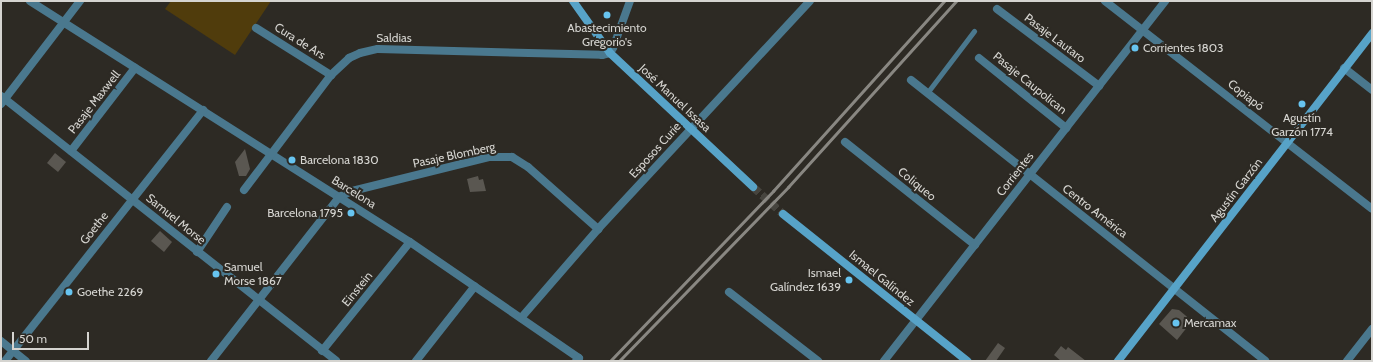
<!DOCTYPE html>
<html>
<head>
<meta charset="utf-8">
<style>
	body { margin:0 }
	#map { position:relative; width:1373px; height:362px; overflow:hidden; background:#2d2a24; font-family:Cabin,sans-serif }
	div>[style] { position:absolute }
	[style*='--x'] { left:calc(var(--x)*1px); top:calc(var(--y)*1px); width:calc(var(--w)*1px); rotate:calc(var(--a)*1deg) }
	.green>* { inset:0; background:#503c0c }
	.building>* { inset:0; background:#5a5751 }
	.secondary-tunnel>* { height:8px; margin-top:-4px; transform-origin:0; background:repeating-linear-gradient(90deg,#46443e 0 8px,transparent 0 12px) }
	.service>* { height:5px; margin:-2.5px; padding:0 2.5px; transform-origin:2.5px; border-radius:2.5px; background:#4a788e }
	.minor>* { height:8px; margin:-4px; padding:0 4px; transform-origin:4px; border-radius:4px; background:#4a788e }
	.secondary>* { height:8px; margin:-4px; padding:0 4px; transform-origin:4px; border-radius:4px; background:#57a3c8 }
	.rail>* { height:3px; margin:-1.5px; padding:0 1.5px; transform-origin:1.5px; border-radius:1.5px; background:#898782 }
	.dots>* { width:11px; height:11px; translate:-50% -50%; box-sizing:border-box; border:2px solid #2d2a24; border-radius:50% }
	span { translate:-50% -50%; white-space:nowrap; text-align:center; line-height:1.15; -webkit-text-stroke:4px #2d2a24; paint-order:stroke }
	.poi-label { font-size:12px; color:#d5d4d0 }
	.left { translate:0 -50%; text-align:left }
	.right { translate:-100% -50%; text-align:right }
	.street-label { font-size:12px; color:#d5d4d0 }
	.frame { position:absolute; inset:0; border:2px solid #d5d4d0; pointer-events:none }
	.scale { position:absolute; left:12px; top:332px; width:77px; height:18px; box-sizing:border-box; border:2px solid #d5d4d0; border-top:0; padding-left:5px; font-size:12px; line-height:14px; white-space:nowrap; color:#d5d4d0; -webkit-text-stroke:3px #2d2a24; paint-order:stroke }
</style>
</head>
<body>
<div id="map">
	<div class="green">
		<i style="clip-path:polygon(171px 1px,271px 1px,235px 55px,165px 9px)"></i>
	</div>
	<div class="building">
		<i style="clip-path:polygon(245px 149px,250px 169px,246px 176px,239px 176px,235px 162px)"></i>
		<i style="clip-path:polygon(55px 153px,66px 162px,58px 172px,47px 163px)"></i>
		<i style="clip-path:polygon(478px 176px,479px 180px,483px 179px,486px 191px,470px 192px,467px 179px)"></i>
		<i style="clip-path:polygon(160px 231px,172px 242px,164px 252px,151px 241px)"></i>
		<i style="clip-path:polygon(1172px 309px,1179px 310px,1192px 321px,1177px 340px,1159px 324px)"></i>
		<i style="clip-path:polygon(998px 343px,1005px 348px,996px 361px,985px 361px)"></i>
		<i style="clip-path:polygon(1061px 346px,1066px 350px,1068px 347px,1086px 361px,1061px 361px,1054px 355px)"></i>
	</div>
	<div class="secondary-tunnel">
		<i style="--x:753;--y:187;--w:40;--a:42"></i>
	</div>
	<div class="service">
		<i style="--x:927;--y:93;--w:78;--a:-52.8"></i>
	</div>
	<div class="minor">
		<i style="--x:30;--y:1;--w:450;--a:32.4"></i>
		<i style="--x:410;--y:242;--w:205;--a:34.5"></i>
		<i style="--x:579;--y:358;--w:4;--a:135"></i>
		<i style="--x:1105;--y:1;--w:338;--a:37.9"></i>
		<i style="--x:997;--y:9;--w:128;--a:37"></i>
		<i style="--x:256;--y:28;--w:89;--a:32.1"></i>
		<i style="--x:979;--y:58;--w:112;--a:38.8"></i>
		<i style="--x:1344;--y:68;--w:36;--a:38"></i>
		<i style="--x:911;--y:80;--w:452;--a:38.4"></i>
		<i style="--x:1;--y:96;--w:427;--a:38.3"></i>
		<i style="--x:1;--y:104;--w:130;--a:-52.5"></i>
		<i style="--x:845;--y:142;--w:166;--a:38.4"></i>
		<i style="--x:71;--y:151;--w:105;--a:-52.4"></i>
		<i style="--x:244;--y:190;--w:144;--a:-52.9"></i>
		<i style="--x:331;--y:75;--w:25;--a:-43"></i>
		<i style="--x:349;--y:58;--w:12;--a:-24"></i>
		<i style="--x:360;--y:53;--w:18;--a:-13"></i>
		<i style="--x:378;--y:49;--w:224;--a:1.5"></i>
		<i style="--x:602;--y:55;--w:8;--a:-14"></i>
		<i style="--x:610;--y:53;--w:6;--a:-59"></i>
		<i style="--x:613;--y:48;--w:50;--a:-70.1"></i>
		<i style="--x:197;--y:252;--w:54;--a:-56.3"></i>
		<i style="--x:729;--y:292;--w:113;--a:37.8"></i>
		<i style="--x:521;--y:318;--w:118;--a:-49.1"></i>
		<i style="--x:598;--y:229;--w:311;--a:-47.1"></i>
		<i style="--x:1;--y:341;--w:32;--a:39"></i>
		<i style="--x:322;--y:351;--w:140;--a:-51.1"></i>
		<i style="--x:5;--y:361;--w:320;--a:-51.7"></i>
		<i style="--x:211;--y:361;--w:208;--a:-52"></i>
		<i style="--x:339;--y:197;--w:14;--a:-25"></i>
		<i style="--x:352;--y:191;--w:141;--a:-13.9"></i>
		<i style="--x:489;--y:157;--w:23;--a:0"></i>
		<i style="--x:512;--y:157;--w:19;--a:32"></i>
		<i style="--x:528;--y:167;--w:94;--a:41.5"></i>
		<i style="--x:416;--y:361;--w:95;--a:-51.8"></i>
		<i style="--x:884;--y:361;--w:457;--a:-52"></i>
		<i style="--x:1347;--y:361;--w:41;--a:-52"></i>
	</div>
	<div class="secondary">
		<i style="--x:573;--y:1;--w:64;--a:54.6"></i>
		<i style="--x:610;--y:53;--w:196;--a:43.1"></i>
		<i style="--x:783;--y:214;--w:236;--a:38.6"></i>
		<i style="--x:1118;--y:361;--w:415;--a:-52.2"></i>
	</div>
	<div class="rail">
		<i style="--x:610;--y:361;--w:236;--a:-46.2"></i>
		<i style="--x:773;--y:191;--w:256;--a:-48"></i>
		<i style="--x:619;--y:361;--w:243;--a:-45.8"></i>
		<i style="--x:788;--y:187;--w:251;--a:-47.9"></i>
	</div>
	<div class="dots">
		<i style="left:607px;top:15px;background:#67c4f0"></i>
		<i style="left:1135px;top:48px;background:#67c4f0"></i>
		<i style="left:1302px;top:104px;background:#67c4f0"></i>
		<i style="left:292px;top:160px;background:#67c4f0"></i>
		<i style="left:351px;top:213px;background:#67c4f0"></i>
		<i style="left:216px;top:274px;background:#67c4f0"></i>
		<i style="left:849px;top:280px;background:#67c4f0"></i>
		<i style="left:69px;top:292px;background:#67c4f0"></i>
		<i style="left:1176px;top:323px;background:#67c4f0"></i>
	</div>
	<div class="poi-label">
		<span style="left:607px;top:35px">Abastecimiento<br>Gregorio's</span>
		<span class="left" style="left:1143px;top:48px">Corrientes 1803</span>
		<span style="left:1302px;top:125px">Agustín<br>Garzón 1774</span>
		<span class="left" style="left:300px;top:160px">Barcelona 1830</span>
		<span class="right" style="left:343px;top:213px">Barcelona 1795</span>
		<span class="left" style="left:224px;top:274px">Samuel<br>Morse 1867</span>
		<span class="right" style="left:841px;top:280px">Ismael<br>Galíndez 1639</span>
		<span class="left" style="left:77px;top:292px">Goethe 2269</span>
		<span class="left" style="left:1184px;top:323px">Mercamax</span>
	</div>
	<div class="street-label">
		<span style="left:394px;top:38px">Saldias</span>
		<span style="left:1055px;top:38px;rotate:37deg">Pasaje Lautaro</span>
		<span style="left:300px;top:41px;rotate:32deg">Cura de Ars</span>
		<span style="left:1030px;top:83px;rotate:39deg">Pasaje Caupolican</span>
		<span style="left:1246px;top:95px;rotate:38deg">Copiapó</span>
		<span style="left:675px;top:98px;rotate:43deg">José Manuel Issasa</span>
		<span style="left:94px;top:102px;rotate:-52deg">Pasaje Maxwell</span>
		<span style="left:655px;top:150px;rotate:-48deg">Esposos Curie</span>
		<span style="left:454px;top:155px;rotate:-12deg">Pasaje Blomberg</span>
		<span style="left:1015px;top:174px;rotate:-52deg">Corrientes</span>
		<span style="left:917px;top:184px;rotate:39deg">Coliqueo</span>
		<span style="left:1236px;top:190px;rotate:-52deg">Agustín Garzón</span>
		<span style="left:354px;top:192px;rotate:32deg">Barcelona</span>
		<span style="left:1095px;top:211px;rotate:38deg">Centro América</span>
		<span style="left:176px;top:219px;rotate:39deg">Samuel Morse</span>
		<span style="left:94px;top:228px;rotate:-52deg">Goethe</span>
		<span style="left:882px;top:278px;rotate:39deg">Ismael Galíndez</span>
		<span style="left:357px;top:289px;rotate:-51deg">Einstein</span>
	</div>
	<div class="frame"></div>
	<div class="scale">50 m</div>
</div>
</body>
</html>
